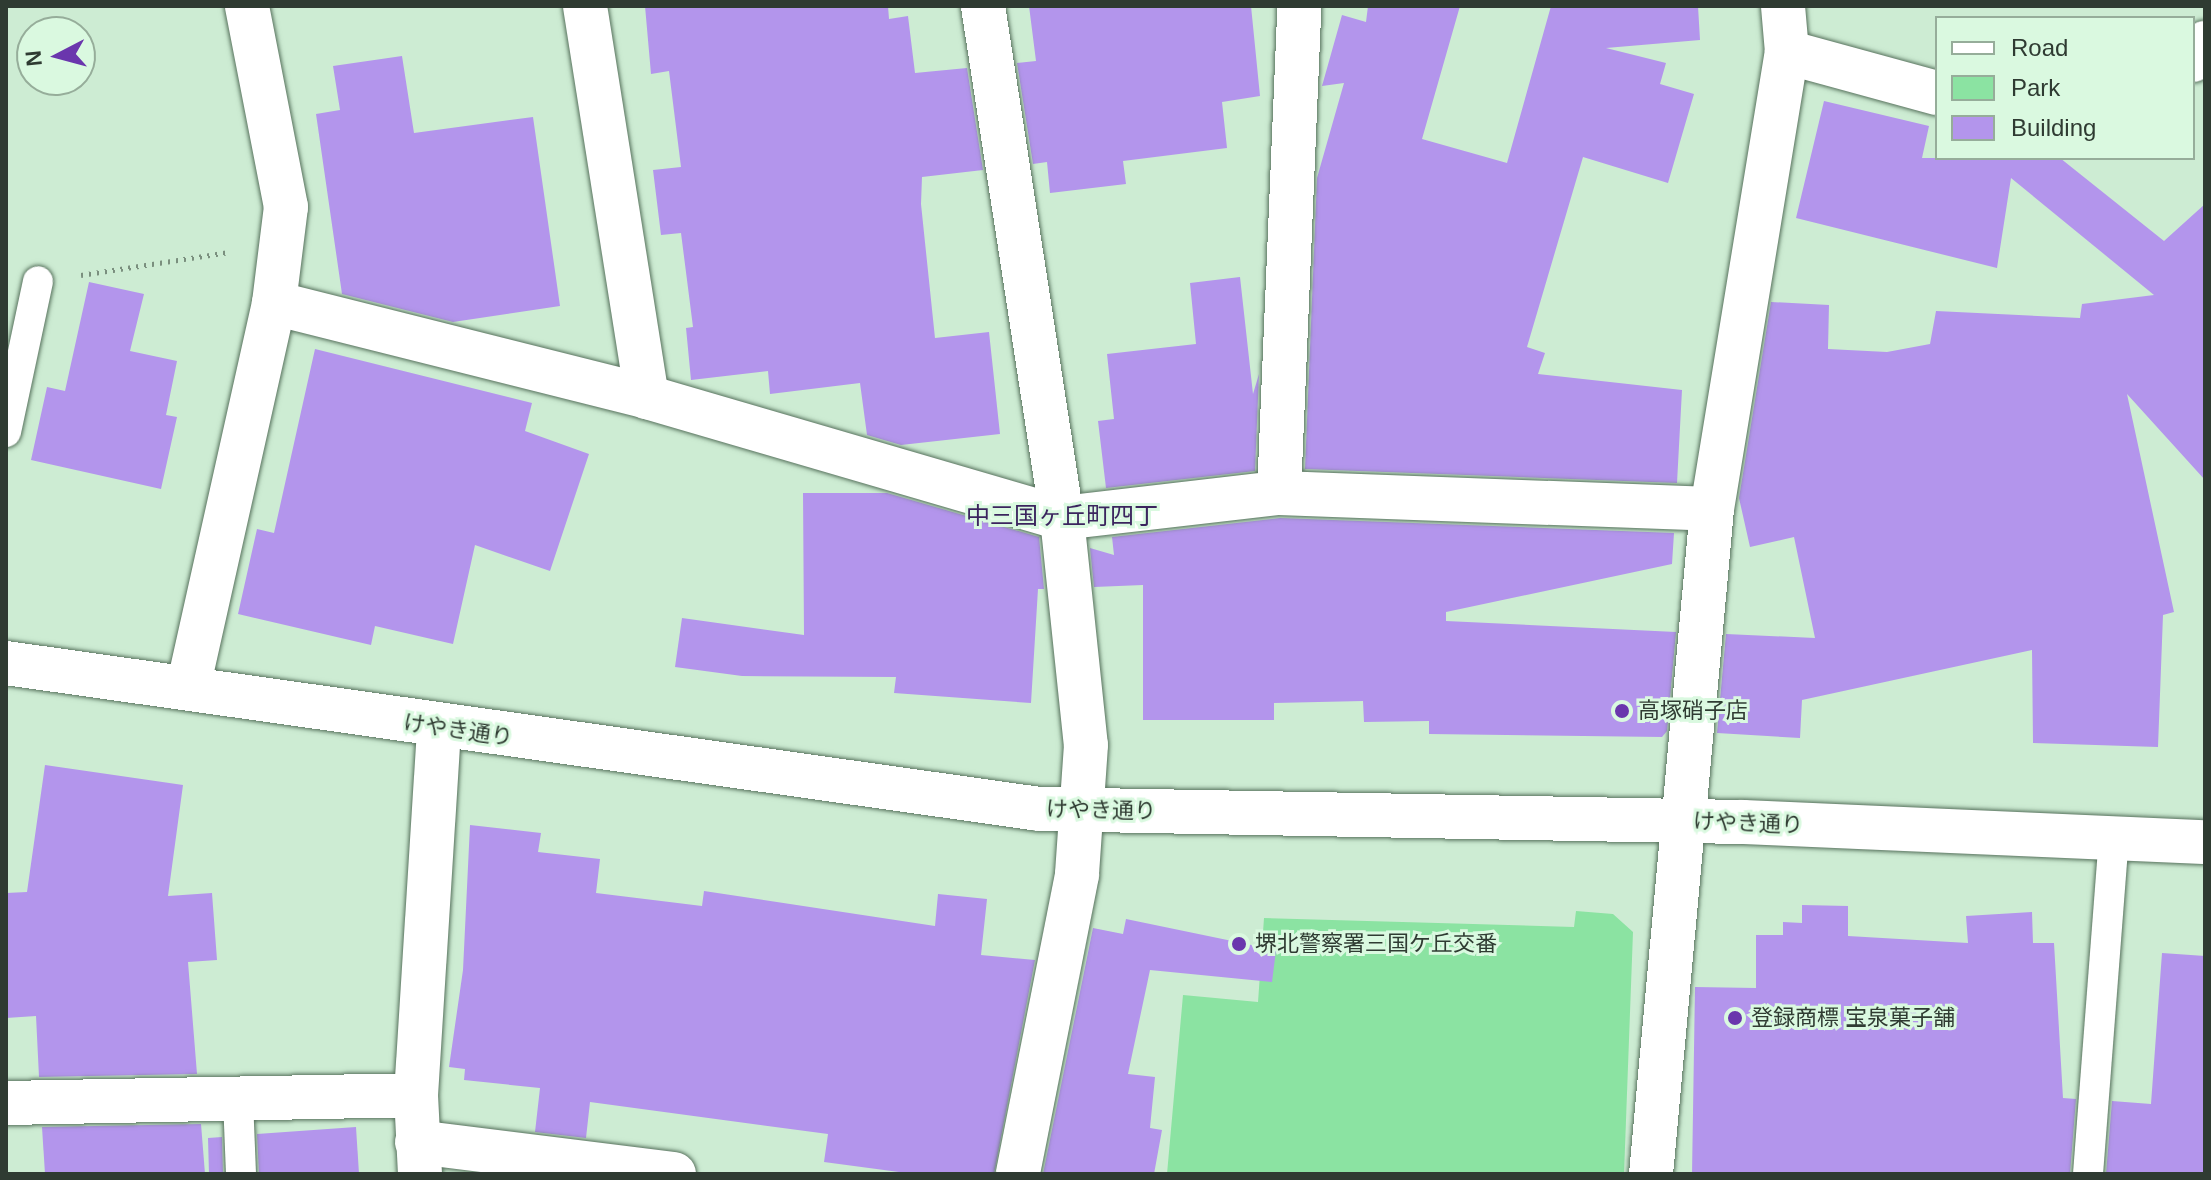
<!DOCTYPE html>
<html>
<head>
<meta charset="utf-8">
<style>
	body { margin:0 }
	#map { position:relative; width:2211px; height:1180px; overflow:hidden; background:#cdecd3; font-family:Arial,"Noto Sans JP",sans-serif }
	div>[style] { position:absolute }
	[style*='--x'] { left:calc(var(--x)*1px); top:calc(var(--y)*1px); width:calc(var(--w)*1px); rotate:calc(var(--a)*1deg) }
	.green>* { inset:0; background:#8be3a2 }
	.building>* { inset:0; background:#b395ec }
	.path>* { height:5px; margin-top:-2.5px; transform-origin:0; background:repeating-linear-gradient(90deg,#7a8f7e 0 2px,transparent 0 8px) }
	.roads { filter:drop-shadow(0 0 2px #57725d) drop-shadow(0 0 2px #57725d) }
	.lane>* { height:30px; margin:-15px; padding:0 15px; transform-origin:15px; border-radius:15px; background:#fff }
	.street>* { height:44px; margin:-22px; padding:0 22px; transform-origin:22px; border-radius:22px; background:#fff }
	.secondary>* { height:44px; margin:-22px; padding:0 22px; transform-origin:22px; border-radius:22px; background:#fff }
	.dots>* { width:22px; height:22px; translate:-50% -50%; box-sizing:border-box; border:4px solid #daf9e0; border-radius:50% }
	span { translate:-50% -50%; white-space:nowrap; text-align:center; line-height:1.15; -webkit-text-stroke:6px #daf9e0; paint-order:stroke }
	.poi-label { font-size:22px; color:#2f3b32 }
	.left { translate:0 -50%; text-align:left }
	.street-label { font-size:22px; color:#2f3b32 }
	.neighbourhood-label { font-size:24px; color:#3b245e }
	.frame { position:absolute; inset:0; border:8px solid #2f3b32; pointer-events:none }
	.legend { position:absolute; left:1935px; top:16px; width:260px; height:144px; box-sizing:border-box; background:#daf9e0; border:2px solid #96ad9a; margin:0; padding:10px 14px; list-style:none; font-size:24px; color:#2f3b32 }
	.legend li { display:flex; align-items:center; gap:16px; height:40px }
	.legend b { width:40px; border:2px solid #96ad9a }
	.north { position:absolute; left:16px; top:16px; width:80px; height:80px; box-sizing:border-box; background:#daf9e0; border:2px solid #96ad9a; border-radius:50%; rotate:264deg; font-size:22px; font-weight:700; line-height:32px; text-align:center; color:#2f3b32 }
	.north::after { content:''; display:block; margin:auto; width:28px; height:36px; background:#6a36ad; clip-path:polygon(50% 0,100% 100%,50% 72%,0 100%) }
</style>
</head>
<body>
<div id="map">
	<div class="green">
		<i style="clip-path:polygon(1576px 911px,1613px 914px,1633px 932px,1624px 1174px,1167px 1174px,1183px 995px,1258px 1002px,1264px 918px,1574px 927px)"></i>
	</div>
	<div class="building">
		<i style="clip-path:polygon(645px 6px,888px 6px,889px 19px,908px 16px,915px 73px,967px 68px,983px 170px,922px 177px,921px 204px,935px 338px,989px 332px,1000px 434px,901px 445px,867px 435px,860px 383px,770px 394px,768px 371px,691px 380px,686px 328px,693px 327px,681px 233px,661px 235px,653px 170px,681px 167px,669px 71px,651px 74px)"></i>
		<i style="clip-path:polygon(1029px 6px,1251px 6px,1260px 96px,1222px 102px,1227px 148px,1123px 161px,1126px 184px,1050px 193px,1047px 162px,1033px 164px,1017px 63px,1036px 61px)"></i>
		<i style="clip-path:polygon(1368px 6px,1460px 6px,1422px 139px,1507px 163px,1551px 6px,1698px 6px,1700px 40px,1606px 48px,1666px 63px,1660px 84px,1694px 94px,1668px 183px,1583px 157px,1527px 347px,1545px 353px,1538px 374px,1682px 390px,1677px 483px,1305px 469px,1317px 178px,1344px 83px,1322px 86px,1342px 15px,1366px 22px)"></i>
		<i style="clip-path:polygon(402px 56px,414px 133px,533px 117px,560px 306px,453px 322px,342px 294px,316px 114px,340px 110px,333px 66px)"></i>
		<i style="clip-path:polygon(1824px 101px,1929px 126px,1922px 158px,2060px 158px,2164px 241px,2205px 204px,2205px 480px,2127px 394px,2174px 612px,2163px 615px,2158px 747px,2033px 743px,2032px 650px,1802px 700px,1800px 738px,1717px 733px,1726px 634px,1815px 638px,1794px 537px,1750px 547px,1739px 498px,1771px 302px,1829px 305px,1828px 349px,1887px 352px,1930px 344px,1936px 311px,2080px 318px,2082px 304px,2154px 295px,2011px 178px,1997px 268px,1796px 218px)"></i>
		<i style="clip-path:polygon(1240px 277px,1253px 394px,1259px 374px,1255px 471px,1106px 488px,1098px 421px,1114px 419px,1107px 354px,1196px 344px,1190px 283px)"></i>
		<i style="clip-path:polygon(89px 282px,144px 294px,130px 351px,177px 361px,166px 415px,177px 417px,161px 489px,31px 460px,47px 387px,65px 391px)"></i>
		<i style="clip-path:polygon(315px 349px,532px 403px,525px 431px,589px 454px,550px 571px,475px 545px,453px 644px,375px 626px,371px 645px,238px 614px,257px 529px,274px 533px)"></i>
		<i style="clip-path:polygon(803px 493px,887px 493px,1039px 537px,1044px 589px,1038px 589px,1031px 703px,894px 693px,896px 677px,742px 676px,675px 667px,682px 618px,804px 635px)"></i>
		<i style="clip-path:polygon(1280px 518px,1674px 533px,1672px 564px,1446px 612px,1446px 621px,1676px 632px,1667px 731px,1662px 737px,1429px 734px,1429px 721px,1364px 722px,1363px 701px,1274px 703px,1274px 720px,1143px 720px,1143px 585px,1094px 587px,1090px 548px,1114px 555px,1112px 537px)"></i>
		<i style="clip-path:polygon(45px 765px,183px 785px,168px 896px,212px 893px,217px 960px,188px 962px,197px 1074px,39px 1077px,36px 1016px,6px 1018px,6px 893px,27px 892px)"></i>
		<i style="clip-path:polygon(470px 825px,541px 833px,538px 852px,600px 859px,596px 893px,702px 906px,704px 891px,935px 926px,938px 894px,987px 899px,981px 955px,1035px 960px,994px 1174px,914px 1174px,824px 1162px,828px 1134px,590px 1102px,586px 1138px,535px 1132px,540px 1088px,464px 1080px,465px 1069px,449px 1067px,463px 970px)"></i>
		<i style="clip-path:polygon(1802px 905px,1848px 906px,1848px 936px,1968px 943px,1966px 916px,2032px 912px,2033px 943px,2054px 943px,2063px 1098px,2076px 1099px,2070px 1174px,1692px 1174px,1695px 987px,1756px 988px,1756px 935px,1783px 935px,1783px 922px,1802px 923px)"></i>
		<i style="clip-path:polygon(1126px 919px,1276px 950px,1272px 982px,1150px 970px,1128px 1074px,1155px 1077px,1150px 1128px,1162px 1130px,1154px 1174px,1043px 1174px,1093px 928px,1123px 934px)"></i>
		<i style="clip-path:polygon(2162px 953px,2205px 956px,2205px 1174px,2106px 1174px,2112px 1101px,2151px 1104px)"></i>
		<i style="clip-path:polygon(201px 1124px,205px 1174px,45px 1174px,42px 1127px)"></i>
		<i style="clip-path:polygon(356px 1127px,359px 1174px,259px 1174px,257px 1134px)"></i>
		<i style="clip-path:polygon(222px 1137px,223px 1174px,209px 1174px,208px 1138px)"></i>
	</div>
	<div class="path">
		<i style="--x:81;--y:275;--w:150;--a:-8.8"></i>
	</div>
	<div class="roads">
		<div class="lane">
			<i style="--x:6;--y:432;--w:154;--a:-78"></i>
			<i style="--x:238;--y:1099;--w:75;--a:87.7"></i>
			<i style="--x:2088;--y:1174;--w:338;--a:-85.6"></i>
		</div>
		<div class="street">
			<i style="--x:585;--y:6;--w:396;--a:81"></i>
			<i style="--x:983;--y:6;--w:518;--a:81.23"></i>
			<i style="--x:1062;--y:518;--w:228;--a:84"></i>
			<i style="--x:1086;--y:745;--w:130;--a:94"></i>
			<i style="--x:1077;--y:875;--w:305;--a:101.2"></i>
			<i style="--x:1787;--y:52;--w:156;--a:15.3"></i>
			<i style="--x:2193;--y:60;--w:21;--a:-55"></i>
			<i style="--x:274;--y:303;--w:385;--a:14.1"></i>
			<i style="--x:647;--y:397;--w:432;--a:16.3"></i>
			<i style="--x:1062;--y:518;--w:218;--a:-6.6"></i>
			<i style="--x:1279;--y:493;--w:433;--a:2.1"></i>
			<i style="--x:1279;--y:493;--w:487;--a:-87.6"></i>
			<i style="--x:188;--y:688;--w:394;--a:-77.4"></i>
			<i style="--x:274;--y:303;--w:97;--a:-82.9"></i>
			<i style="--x:286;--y:207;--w:205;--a:-101"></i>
			<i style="--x:6;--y:1103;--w:410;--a:-1.1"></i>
			<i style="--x:417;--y:1142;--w:259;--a:7.1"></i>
			<i style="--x:420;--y:1174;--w:79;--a:-92.9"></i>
			<i style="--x:416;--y:1095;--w:368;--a:-86.4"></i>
			<i style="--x:1651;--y:1174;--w:668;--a:-84.76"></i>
			<i style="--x:1712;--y:509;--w:463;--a:-80.7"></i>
			<i style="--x:1787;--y:52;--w:46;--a:-95"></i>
		</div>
		<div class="secondary">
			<i style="--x:6;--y:663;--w:1043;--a:8.04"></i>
			<i style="--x:1039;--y:809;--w:704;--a:1.06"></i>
			<i style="--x:1743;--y:822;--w:462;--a:2.5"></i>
		</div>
	</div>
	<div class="dots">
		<i style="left:1622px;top:711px;background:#6a36ad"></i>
		<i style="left:1239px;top:944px;background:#6a36ad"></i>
		<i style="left:1735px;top:1018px;background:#6a36ad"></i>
	</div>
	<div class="poi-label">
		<span class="left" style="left:1638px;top:711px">高塚硝子店</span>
		<span class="left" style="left:1255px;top:944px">堺北警察署三国ケ丘交番</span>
		<span class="left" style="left:1751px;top:1018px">登録商標 宝泉菓子舗</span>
	</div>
	<div class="street-label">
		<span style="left:458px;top:730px;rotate:8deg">けやき通り</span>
		<span style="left:1101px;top:810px;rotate:1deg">けやき通り</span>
		<span style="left:1748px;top:823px;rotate:2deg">けやき通り</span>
	</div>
	<div class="neighbourhood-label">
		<span style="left:1062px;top:516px">中三国ヶ丘町四丁</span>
	</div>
	<div class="frame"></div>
	<ul class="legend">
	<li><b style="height:10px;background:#fff"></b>Road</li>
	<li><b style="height:22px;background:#8be3a2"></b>Park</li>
	<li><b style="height:22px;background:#b395ec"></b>Building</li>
	</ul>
	<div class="north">N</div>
</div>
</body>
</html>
